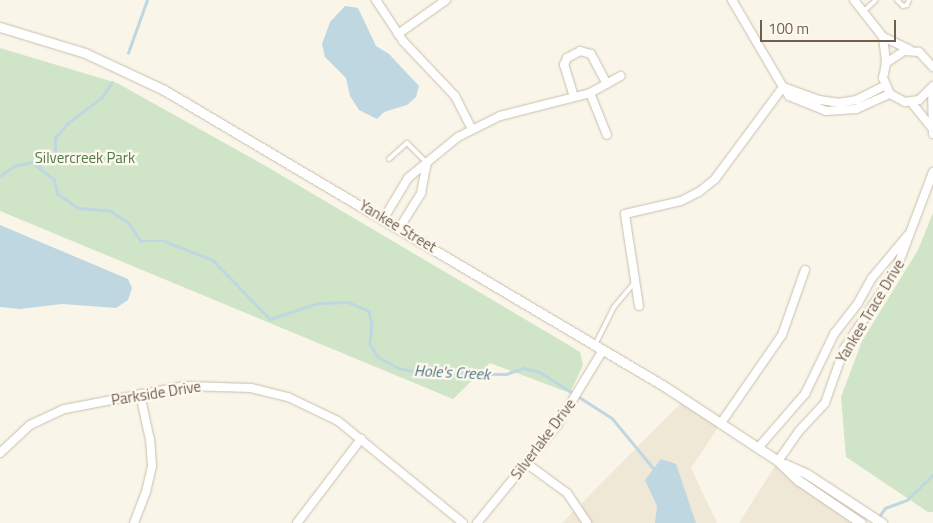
<!DOCTYPE html>
<html>
<head>
<meta charset="utf-8">
<style>
	body { margin:0 }
	#map { position:relative; width:933px; height:523px; overflow:hidden; background:#f9f5e8; font-family:"Titillium Web",sans-serif }
	div>[style] { position:absolute }
	[style*='--x'] { left:calc(var(--x)*1px); top:calc(var(--y)*1px); width:calc(var(--w)*1px); rotate:calc(var(--a)*1deg) }
	.residential>* { inset:0; background:#f0e8d7 }
	.green>* { inset:0; background:#d0e5c8 }
	.water>* { inset:0; background:#bfd7e1 }
	.stream>* { height:2.5px; margin:-1.25px; padding:0 1.25px; transform-origin:1.25px; border-radius:1.25px; background:#bfd7e1 }
	.roads { filter:drop-shadow(0 0 1px #cabeaf) drop-shadow(0 0 1px #cabeaf) }
	.service>* { height:4px; margin:-2px; padding:0 2px; transform-origin:2px; border-radius:2px; background:#fff }
	.minor>* { height:8px; margin:-4px; padding:0 4px; transform-origin:4px; border-radius:4px; background:#fff }
	.tertiary>* { height:9px; margin:-4.5px; padding:0 4.5px; transform-origin:4.5px; border-radius:4.5px; background:#fff }
	span { translate:-50% -50%; white-space:nowrap; text-align:center; line-height:1.15; -webkit-text-stroke:4.5px #fdf9ee; paint-order:stroke }
	.park-label { font-size:15px; color:#547a4c }
	.street-label { font-size:15px; color:#705f4f }
	.water-label { font-size:16px; color:#4f7687; font-style:italic }
	.scale { position:absolute; left:760px; top:20px; width:136px; height:22px; box-sizing:border-box; border:2px solid #705f4f; border-top:0; padding-left:6px; font-size:15px; line-height:18px; white-space:nowrap; color:#705f4f; -webkit-text-stroke:4px #fdf9ee; paint-order:stroke }
</style>
</head>
<body>
<div id="map">
	<div class="residential">
		<i style="clip-path:polygon(685px 399px,721px 423px,691px 468px,717px 523px,562px 523px)"></i>
		<i style="clip-path:polygon(778px 461px,861px 523px,739px 523px)"></i>
	</div>
	<div class="green">
		<i style="clip-path:polygon(0 48px,117px 83px,264px 165px,567px 344px,580px 352px,583px 365px,570px 393px,490px 363px,453px 399px,0 211px)"></i>
		<i style="clip-path:polygon(933px 213px,933px 512px,928px 512px,846px 457px,841px 397px,862px 341px,918px 250px)"></i>
	</div>
	<div class="water">
		<i style="clip-path:polygon(345px 6px,358px 8px,376px 46px,389px 54px,419px 86px,416px 97px,407px 105px,384px 112px,377px 119px,359px 110px,350px 96px,346px 78px,325px 57px,322px 44px,330px 22px)"></i>
		<i style="clip-path:polygon(0 225px,128px 279px,132px 288px,128px 300px,116px 308px,62px 304px,20px 309px,0 307px)"></i>
		<i style="clip-path:polygon(661px 459px,676px 464px,696px 523px,655px 523px,657px 506px,645px 480px)"></i>
	</div>
	<div class="stream">
		<i style="--x:128;--y:53;--w:56;--a:-70.3"></i>
		<i style="--x:37;--y:166;--w:15;--a:-23"></i>
		<i style="--x:51;--y:160;--w:8;--a:-60"></i>
		<i style="--x:55;--y:153;--w:15;--a:-90"></i>
		<i style="--x:55;--y:138;--w:20;--a:-49"></i>
		<i style="--x:68;--y:123;--w:41;--a:-37.1"></i>
		<i style="--x:101;--y:98;--w:19;--a:-55"></i>
		<i style="--x:0;--y:176;--w:17;--a:-36"></i>
		<i style="--x:14;--y:166;--w:18;--a:-13"></i>
		<i style="--x:32;--y:162;--w:28;--a:38"></i>
		<i style="--x:54;--y:179;--w:16;--a:75"></i>
		<i style="--x:58;--y:194;--w:25;--a:34"></i>
		<i style="--x:79;--y:208;--w:32;--a:5"></i>
		<i style="--x:111;--y:211;--w:22;--a:34"></i>
		<i style="--x:129;--y:223;--w:22;--a:56"></i>
		<i style="--x:141;--y:241;--w:23;--a:0"></i>
		<i style="--x:164;--y:241;--w:53;--a:21.2"></i>
		<i style="--x:213;--y:260;--w:82;--a:46"></i>
		<i style="--x:270;--y:319;--w:51;--a:-18.4"></i>
		<i style="--x:318;--y:303;--w:30;--a:-2"></i>
		<i style="--x:348;--y:302;--w:23;--a:23"></i>
		<i style="--x:369;--y:311;--w:13;--a:77"></i>
		<i style="--x:372;--y:324;--w:20;--a:96"></i>
		<i style="--x:370;--y:344;--w:15;--a:58"></i>
		<i style="--x:378;--y:357;--w:24;--a:28"></i>
		<i style="--x:399;--y:368;--w:25;--a:12"></i>
		<i style="--x:423;--y:373;--w:83;--a:0.7"></i>
		<i style="--x:506;--y:374;--w:18;--a:-19"></i>
		<i style="--x:523;--y:368;--w:17;--a:13"></i>
		<i style="--x:540;--y:372;--w:85;--a:32.6"></i>
		<i style="--x:612;--y:418;--w:67;--a:50.4"></i>
		<i style="--x:878;--y:518;--w:12;--a:-55"></i>
		<i style="--x:885;--y:508;--w:23;--a:-20"></i>
		<i style="--x:907;--y:500;--w:36;--a:-44"></i>
	</div>
	<div class="roads">
		<div class="service">
			<i style="--x:897;--y:0;--w:8;--a:45"></i>
			<i style="--x:903;--y:6;--w:4;--a:-14"></i>
			<i style="--x:907;--y:5;--w:5;--a:-68"></i>
			<i style="--x:864;--y:11;--w:16;--a:-43"></i>
			<i style="--x:389;--y:159;--w:24;--a:-42"></i>
			<i style="--x:407;--y:143;--w:28;--a:45"></i>
			<i style="--x:595;--y:345;--w:42;--a:-63.4"></i>
			<i style="--x:614;--y:307;--w:31;--a:-50"></i>
		</div>
		<div class="minor">
			<i style="--x:376;--y:0;--w:49;--a:56.6"></i>
			<i style="--x:403;--y:41;--w:76;--a:46.6"></i>
			<i style="--x:455;--y:96;--w:37;--a:63"></i>
			<i style="--x:854;--y:0;--w:47;--a:51.9"></i>
			<i style="--x:883;--y:37;--w:26;--a:83"></i>
			<i style="--x:398;--y:34;--w:59;--a:-35.3"></i>
			<i style="--x:883;--y:37;--w:29;--a:25"></i>
			<i style="--x:933;--y:67;--w:21;--a:-133"></i>
			<i style="--x:919;--y:52;--w:15;--a:-176"></i>
			<i style="--x:904;--y:51;--w:22;--a:146"></i>
			<i style="--x:886;--y:63;--w:15;--a:101"></i>
			<i style="--x:883;--y:78;--w:17;--a:66"></i>
			<i style="--x:890;--y:94;--w:17;--a:28"></i>
			<i style="--x:905;--y:102;--w:14;--a:-8"></i>
			<i style="--x:919;--y:100;--w:20;--a:-45"></i>
			<i style="--x:884;--y:86;--w:30;--a:153"></i>
			<i style="--x:857;--y:100;--w:18;--a:171"></i>
			<i style="--x:839;--y:103;--w:20;--a:-171"></i>
			<i style="--x:819;--y:100;--w:38;--a:-160"></i>
			<i style="--x:783;--y:87;--w:11;--a:56"></i>
			<i style="--x:789;--y:96;--w:40;--a:22"></i>
			<i style="--x:826;--y:111;--w:30;--a:-4"></i>
			<i style="--x:856;--y:109;--w:37;--a:-24"></i>
			<i style="--x:932;--y:89;--w:45;--a:88.7"></i>
			<i style="--x:590;--y:93;--w:45;--a:68"></i>
			<i style="--x:574;--y:97;--w:34;--a:-107"></i>
			<i style="--x:564;--y:65;--w:8;--a:-67"></i>
			<i style="--x:567;--y:58;--w:15;--a:-28"></i>
			<i style="--x:580;--y:51;--w:11;--a:15"></i>
			<i style="--x:591;--y:54;--w:34;--a:62"></i>
			<i style="--x:911;--y:102;--w:33;--a:51"></i>
			<i style="--x:384;--y:218;--w:47;--a:-59"></i>
			<i style="--x:408;--y:178;--w:65;--a:-39.4"></i>
			<i style="--x:458;--y:137;--w:47;--a:-26.6"></i>
			<i style="--x:500;--y:116;--w:93;--a:-14.3"></i>
			<i style="--x:590;--y:93;--w:35;--a:-29"></i>
			<i style="--x:400;--y:227;--w:40;--a:-58"></i>
			<i style="--x:421;--y:193;--w:31;--a:-79"></i>
			<i style="--x:639;--y:306;--w:93;--a:-98.7"></i>
			<i style="--x:625;--y:214;--w:57;--a:-13.1"></i>
			<i style="--x:681;--y:201;--w:20;--a:-27"></i>
			<i style="--x:699;--y:192;--w:21;--a:-39"></i>
			<i style="--x:715;--y:179;--w:114;--a:-53.5"></i>
			<i style="--x:783;--y:87;--w:101;--a:-120.4"></i>
			<i style="--x:721;--y:423;--w:107;--a:-55.3"></i>
			<i style="--x:782;--y:335;--w:69;--a:-70.5"></i>
			<i style="--x:758;--y:448;--w:72;--a:-49"></i>
			<i style="--x:805;--y:394;--w:67;--a:-64.2"></i>
			<i style="--x:834;--y:334;--w:39;--a:-52"></i>
			<i style="--x:858;--y:303;--w:29;--a:-61"></i>
			<i style="--x:872;--y:278;--w:56;--a:-50.1"></i>
			<i style="--x:0;--y:453;--w:41;--a:-43"></i>
			<i style="--x:30;--y:425;--w:38;--a:-25"></i>
			<i style="--x:65;--y:409;--w:122;--a:-10.9"></i>
			<i style="--x:185;--y:386;--w:66;--a:1.7"></i>
			<i style="--x:251;--y:388;--w:38;--a:14"></i>
			<i style="--x:288;--y:397;--w:55;--a:25.6"></i>
			<i style="--x:338;--y:421;--w:161;--a:39.2"></i>
			<i style="--x:778;--y:461;--w:37;--a:-55"></i>
			<i style="--x:799;--y:431;--w:38;--a:-47"></i>
			<i style="--x:825;--y:403;--w:57;--a:-70.6"></i>
			<i style="--x:844;--y:349;--w:95;--a:-56.6"></i>
			<i style="--x:896;--y:270;--w:105;--a:-69.3"></i>
			<i style="--x:526;--y:463;--w:51;--a:36.2"></i>
			<i style="--x:567;--y:493;--w:36;--a:56"></i>
			<i style="--x:134;--y:523;--w:33;--a:-69"></i>
			<i style="--x:146;--y:492;--w:27;--a:-77"></i>
			<i style="--x:152;--y:466;--w:26;--a:-94"></i>
			<i style="--x:150;--y:440;--w:47;--a:-102.3"></i>
			<i style="--x:297;--y:523;--w:106;--a:-52.7"></i>
			<i style="--x:477;--y:523;--w:128;--a:-50.7"></i>
			<i style="--x:558;--y:424;--w:87;--a:-58.7"></i>
		</div>
		<div class="tertiary">
			<i style="--x:0;--y:27;--w:89;--a:17"></i>
			<i style="--x:85;--y:53;--w:87;--a:25.1"></i>
			<i style="--x:164;--y:90;--w:581;--a:30.63"></i>
			<i style="--x:664;--y:386;--w:136;--a:33.3"></i>
			<i style="--x:778;--y:461;--w:28;--a:44"></i>
			<i style="--x:798;--y:480;--w:76;--a:34.3"></i>
			<i style="--x:785;--y:464;--w:24;--a:24"></i>
			<i style="--x:807;--y:474;--w:90;--a:33.2"></i>
		</div>
	</div>
	<div class="park-label">
		<span style="left:85px;top:158px">Silvercreek Park</span>
	</div>
	<div class="street-label">
		<span style="left:398px;top:226px;rotate:31deg">Yankee Street</span>
		<span style="left:870px;top:311px;rotate:-59deg">Yankee Trace Drive</span>
		<span style="left:156px;top:393px;rotate:-9deg">Parkside Drive</span>
		<span style="left:543px;top:439px;rotate:-53deg">Silverlake Drive</span>
	</div>
	<div class="water-label">
		<span style="left:452px;top:372px;rotate:3deg">Hole's Creek</span>
	</div>
	<div class="scale">100 m</div>
</div>
</body>
</html>
